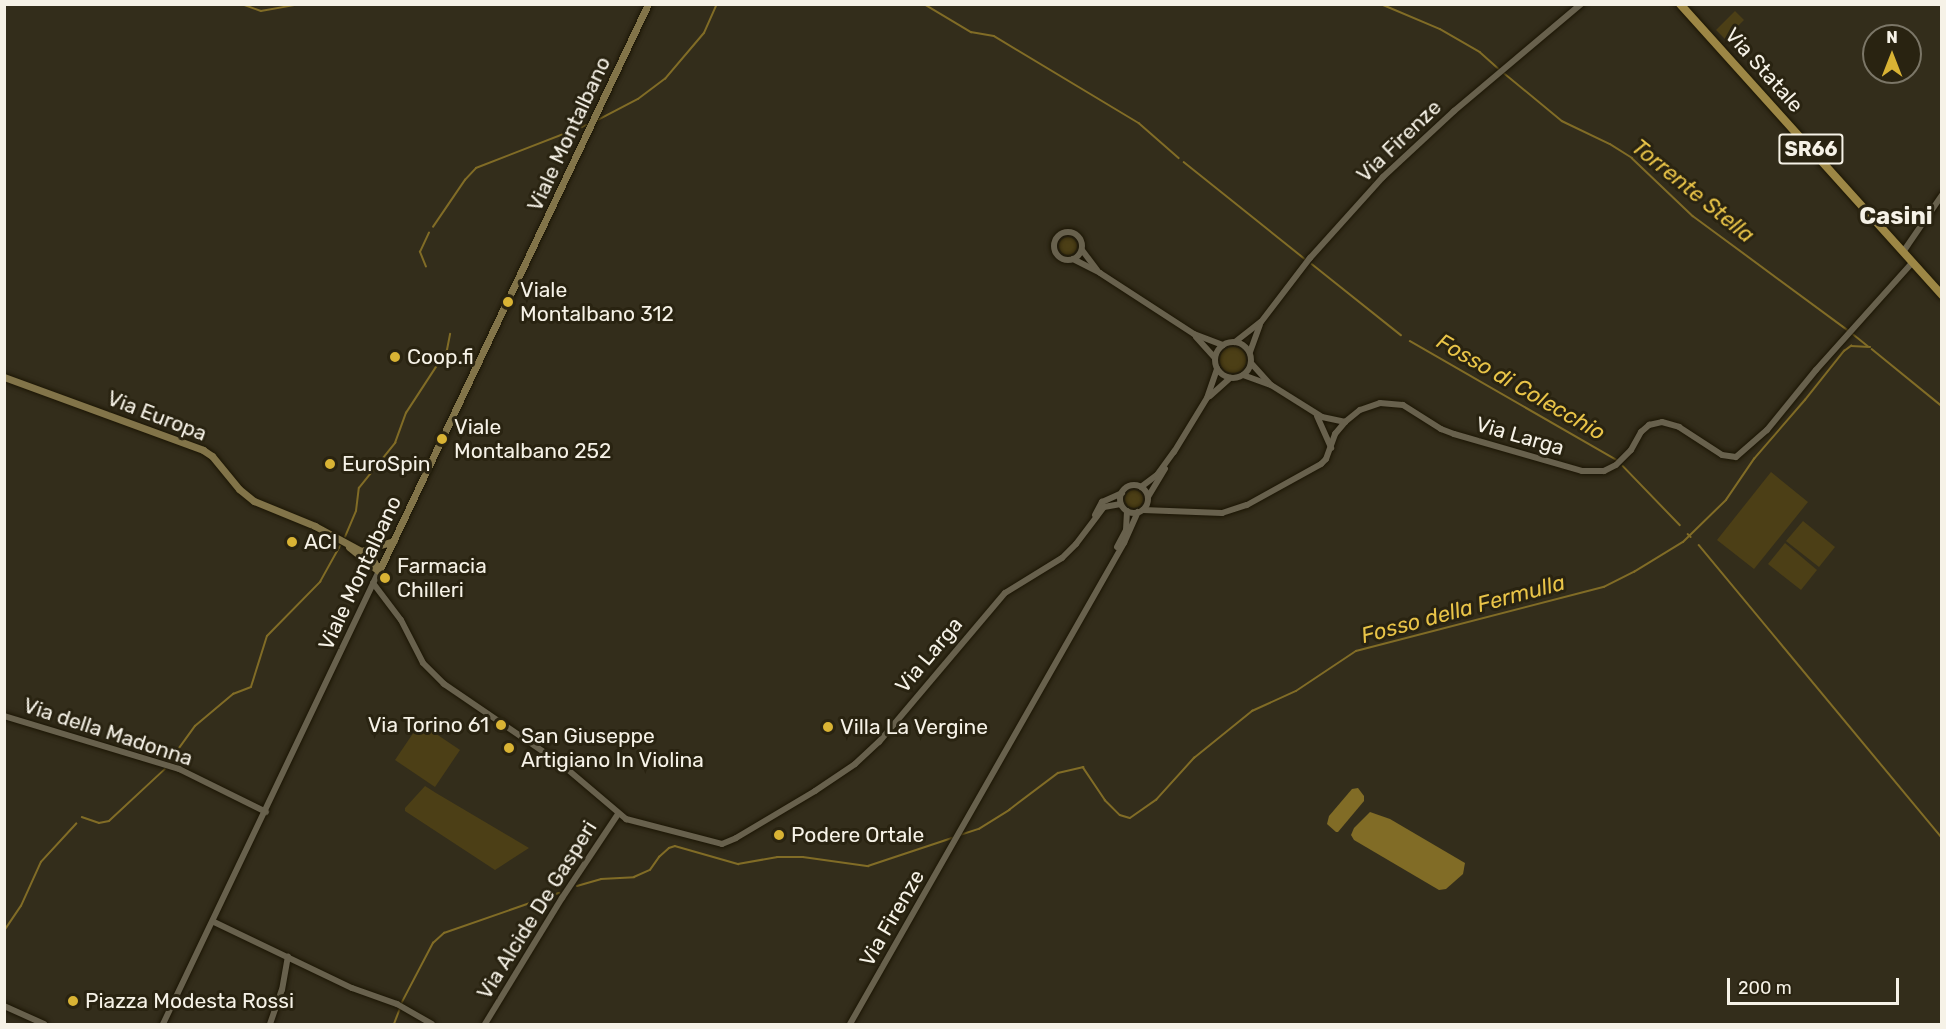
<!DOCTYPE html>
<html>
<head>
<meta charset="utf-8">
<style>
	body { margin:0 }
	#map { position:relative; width:1946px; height:1029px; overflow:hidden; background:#332d1b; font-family:Rubik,sans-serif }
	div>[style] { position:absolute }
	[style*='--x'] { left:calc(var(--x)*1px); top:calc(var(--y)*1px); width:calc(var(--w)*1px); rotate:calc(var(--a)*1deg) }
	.green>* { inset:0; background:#4c3f16 }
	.round { border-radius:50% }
	.water>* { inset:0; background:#816c26 }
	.stream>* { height:1.5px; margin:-0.75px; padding:0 0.75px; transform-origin:0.75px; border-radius:0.75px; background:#816c26 }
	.roads { filter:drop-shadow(0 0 2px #1b1504) drop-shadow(0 0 2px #1b1504) }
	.tertiary>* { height:6px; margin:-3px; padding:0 3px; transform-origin:3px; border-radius:3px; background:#68614d }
	.tertiary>.ring { margin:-3px; padding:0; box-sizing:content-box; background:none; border:6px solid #68614d; border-radius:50% }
	.secondary>* { height:7px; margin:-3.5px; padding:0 3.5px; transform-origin:3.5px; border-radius:3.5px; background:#827449 }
	.primary>* { height:8px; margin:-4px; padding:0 4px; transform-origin:4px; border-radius:4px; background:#9d8745 }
	.dots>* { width:16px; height:16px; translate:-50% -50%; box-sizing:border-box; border:3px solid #292311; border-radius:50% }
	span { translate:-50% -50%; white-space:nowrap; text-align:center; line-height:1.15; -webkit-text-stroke:6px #292311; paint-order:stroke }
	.shield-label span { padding:2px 4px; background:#292311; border:2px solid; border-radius:4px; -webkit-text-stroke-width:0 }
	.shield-label { font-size:20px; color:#f6f2e7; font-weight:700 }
	.street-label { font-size:21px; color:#f6f2e7 }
	.poi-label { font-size:21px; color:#f6f2e7 }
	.left { translate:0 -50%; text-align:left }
	.right { translate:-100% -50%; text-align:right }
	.water-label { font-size:22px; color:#e9c448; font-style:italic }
	.quarter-label { font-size:24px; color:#f6f2e7; font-weight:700 }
	.frame { position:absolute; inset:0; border:6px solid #f6f2e7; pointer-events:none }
	.north { position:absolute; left:1862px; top:24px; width:60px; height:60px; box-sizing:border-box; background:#292311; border:2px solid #7b7667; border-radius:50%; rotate:0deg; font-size:16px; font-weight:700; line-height:24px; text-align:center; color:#f6f2e7 }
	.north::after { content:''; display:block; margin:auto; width:21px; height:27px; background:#d9b334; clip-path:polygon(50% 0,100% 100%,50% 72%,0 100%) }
	.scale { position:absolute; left:1727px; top:978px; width:172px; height:27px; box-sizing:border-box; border:3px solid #f6f2e7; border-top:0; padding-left:8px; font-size:18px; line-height:21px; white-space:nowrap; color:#f6f2e7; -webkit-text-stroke:4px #292311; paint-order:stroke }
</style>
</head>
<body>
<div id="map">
	<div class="green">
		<i style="clip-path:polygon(1735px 11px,1744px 20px,1725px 39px,1716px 30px)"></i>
		<i class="round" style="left:1059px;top:237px;width:18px;height:18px"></i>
		<i class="round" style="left:1220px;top:347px;width:26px;height:26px"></i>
		<i style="clip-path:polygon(1771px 472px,1808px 502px,1754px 569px,1717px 540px)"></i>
		<i class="round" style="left:1125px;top:490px;width:18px;height:18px"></i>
		<i style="clip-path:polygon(1803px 521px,1835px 547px,1819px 567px,1786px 541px)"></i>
		<i style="clip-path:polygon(1785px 543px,1817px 570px,1801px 590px,1768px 564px)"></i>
		<i style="clip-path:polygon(420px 723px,460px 750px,435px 787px,395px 760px)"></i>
		<i style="clip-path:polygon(425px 786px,436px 793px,529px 848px,495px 870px,405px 811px,405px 808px)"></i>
	</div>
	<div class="water">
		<i style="clip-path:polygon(1358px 788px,1364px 796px,1364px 801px,1338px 832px,1336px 832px,1327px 824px,1329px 816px,1352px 789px)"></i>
		<i style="clip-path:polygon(1370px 812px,1390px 819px,1465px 863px,1463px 874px,1446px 889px,1439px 890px,1354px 840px,1351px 835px,1354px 828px)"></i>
	</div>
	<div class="stream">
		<i style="--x:242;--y:4;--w:20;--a:20"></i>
		<i style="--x:261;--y:11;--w:39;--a:-10"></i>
		<i style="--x:924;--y:4;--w:55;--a:30.8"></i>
		<i style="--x:971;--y:32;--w:23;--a:10"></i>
		<i style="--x:994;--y:36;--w:169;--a:31"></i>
		<i style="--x:1139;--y:123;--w:53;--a:41.2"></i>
		<i style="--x:1381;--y:4;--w:64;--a:23"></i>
		<i style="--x:1440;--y:29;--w:46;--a:29.9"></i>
		<i style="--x:1480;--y:52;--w:27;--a:42"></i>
		<i style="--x:1504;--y:73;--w:75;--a:39.6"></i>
		<i style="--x:1562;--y:121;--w:53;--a:25.6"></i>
		<i style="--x:1610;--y:144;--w:26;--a:32"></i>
		<i style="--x:1632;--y:158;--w:84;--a:43.6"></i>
		<i style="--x:1693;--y:216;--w:194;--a:36.4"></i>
		<i style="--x:596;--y:121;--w:47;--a:-27.6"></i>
		<i style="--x:638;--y:99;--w:34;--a:-37"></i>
		<i style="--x:665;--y:79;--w:60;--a:-49.7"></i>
		<i style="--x:704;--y:33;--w:32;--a:-66"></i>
		<i style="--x:1184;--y:162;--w:155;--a:38.7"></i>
		<i style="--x:433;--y:227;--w:57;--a:-55.8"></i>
		<i style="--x:465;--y:180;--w:16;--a:-47"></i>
		<i style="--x:476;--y:168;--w:119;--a:-21.2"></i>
		<i style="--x:1312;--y:264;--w:114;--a:38.6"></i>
		<i style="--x:426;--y:267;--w:16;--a:-112"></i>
		<i style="--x:420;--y:252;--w:21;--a:-65"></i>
		<i style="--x:1853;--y:334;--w:19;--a:39"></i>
		<i style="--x:1410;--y:341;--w:239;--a:29.9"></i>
		<i style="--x:1872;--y:349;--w:90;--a:39.2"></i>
		<i style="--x:1623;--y:466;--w:82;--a:46"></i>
		<i style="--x:1688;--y:534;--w:4;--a:45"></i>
		<i style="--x:345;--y:537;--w:28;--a:-67"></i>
		<i style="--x:356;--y:511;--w:23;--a:-83"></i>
		<i style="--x:359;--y:488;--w:58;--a:-51.3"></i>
		<i style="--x:395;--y:443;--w:32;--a:-70"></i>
		<i style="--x:406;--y:413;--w:75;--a:-56.9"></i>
		<i style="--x:447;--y:350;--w:16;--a:-79"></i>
		<i style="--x:1699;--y:545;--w:381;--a:50.3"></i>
		<i style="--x:169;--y:762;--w:44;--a:-54.2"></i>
		<i style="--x:195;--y:726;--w:50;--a:-40.1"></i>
		<i style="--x:233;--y:694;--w:19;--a:-21"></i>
		<i style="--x:251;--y:687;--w:53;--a:-72.6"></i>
		<i style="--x:267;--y:636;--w:76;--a:-45.5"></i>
		<i style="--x:320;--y:582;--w:41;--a:-60.9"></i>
		<i style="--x:82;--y:817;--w:18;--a:19"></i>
		<i style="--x:99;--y:823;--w:10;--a:-11"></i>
		<i style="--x:109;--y:821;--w:76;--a:-42.9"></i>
		<i style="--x:960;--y:835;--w:20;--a:-18"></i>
		<i style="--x:979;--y:829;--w:36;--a:-32"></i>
		<i style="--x:1009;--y:810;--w:61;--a:-37.1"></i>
		<i style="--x:1058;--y:773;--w:26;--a:-13"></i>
		<i style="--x:1083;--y:767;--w:40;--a:56"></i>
		<i style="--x:1105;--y:800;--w:21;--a:45"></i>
		<i style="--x:1120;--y:815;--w:10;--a:17"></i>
		<i style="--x:1130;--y:818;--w:32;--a:-35"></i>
		<i style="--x:1156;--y:800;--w:57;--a:-47.9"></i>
		<i style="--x:1194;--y:758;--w:75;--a:-39"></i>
		<i style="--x:1252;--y:711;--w:48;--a:-24.4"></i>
		<i style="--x:1296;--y:691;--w:72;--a:-33.7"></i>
		<i style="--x:1356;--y:651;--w:256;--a:-14.5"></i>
		<i style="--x:1604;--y:587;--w:34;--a:-27"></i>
		<i style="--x:1634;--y:572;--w:57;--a:-31.5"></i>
		<i style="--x:1683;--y:542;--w:60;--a:-44.3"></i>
		<i style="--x:1726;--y:500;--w:50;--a:-55.7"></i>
		<i style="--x:1754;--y:459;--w:78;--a:-49.2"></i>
		<i style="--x:1805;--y:400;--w:63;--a:-51.5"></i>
		<i style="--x:1844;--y:351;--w:9;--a:-36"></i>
		<i style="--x:1851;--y:346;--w:19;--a:3"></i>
		<i style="--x:577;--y:886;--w:25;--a:-16"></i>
		<i style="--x:601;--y:879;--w:33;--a:-3"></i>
		<i style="--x:634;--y:877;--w:17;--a:-24"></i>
		<i style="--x:650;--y:870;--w:16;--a:-55"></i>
		<i style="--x:659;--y:857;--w:13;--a:-42"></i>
		<i style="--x:669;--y:848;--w:6;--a:-18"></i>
		<i style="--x:675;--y:846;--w:66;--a:15.9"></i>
		<i style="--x:738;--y:864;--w:40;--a:-10"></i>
		<i style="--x:777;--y:857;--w:26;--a:0"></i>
		<i style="--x:803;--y:857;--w:66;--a:7.9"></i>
		<i style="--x:868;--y:866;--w:89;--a:-18.4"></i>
		<i style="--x:4;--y:931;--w:30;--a:-56"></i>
		<i style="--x:21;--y:906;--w:48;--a:-65.6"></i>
		<i style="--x:41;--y:862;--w:52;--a:-47.4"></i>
		<i style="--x:401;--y:1004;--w:69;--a:-62.3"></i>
		<i style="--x:433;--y:943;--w:15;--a:-42"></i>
		<i style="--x:444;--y:933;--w:122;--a:-19.2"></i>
		<i style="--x:394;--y:1024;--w:17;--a:-69"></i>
	</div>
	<div class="roads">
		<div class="tertiary">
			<i class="ring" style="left:1054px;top:232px;width:22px;height:22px"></i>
			<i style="--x:1082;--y:250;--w:25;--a:53"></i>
			<i style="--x:1903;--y:252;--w:69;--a:-55.6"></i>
			<i style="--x:1073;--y:259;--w:30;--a:27"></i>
			<i style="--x:1100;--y:273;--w:112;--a:33"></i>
			<i style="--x:1194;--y:334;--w:31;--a:21"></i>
			<i style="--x:1196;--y:337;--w:28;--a:48"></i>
			<i class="ring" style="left:1215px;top:342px;width:30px;height:30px"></i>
			<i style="--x:1235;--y:342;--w:33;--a:-38"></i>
			<i style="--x:1261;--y:322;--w:81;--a:-52.6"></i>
			<i style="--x:1310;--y:258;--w:109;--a:-48"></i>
			<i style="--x:1383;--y:177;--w:97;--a:-42.9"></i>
			<i style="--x:1454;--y:111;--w:166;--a:-40.1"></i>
			<i style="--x:1250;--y:352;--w:29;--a:-70"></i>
			<i style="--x:1251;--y:363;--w:28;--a:48"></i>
			<i style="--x:1243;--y:375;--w:30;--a:20"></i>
			<i style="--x:1271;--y:385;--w:60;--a:32.1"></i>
			<i style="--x:1322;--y:417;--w:24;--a:12"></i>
			<i style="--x:1210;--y:396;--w:27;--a:-42"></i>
			<i style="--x:1317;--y:416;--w:35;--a:66"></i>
			<i class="ring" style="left:1120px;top:485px;width:22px;height:22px"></i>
			<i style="--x:1141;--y:487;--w:20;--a:-37"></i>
			<i style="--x:1157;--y:475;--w:29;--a:-54"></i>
			<i style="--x:1174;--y:452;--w:63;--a:-58.6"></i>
			<i style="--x:1207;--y:398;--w:31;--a:-71"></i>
			<i style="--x:1148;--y:497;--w:33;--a:-59"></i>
			<i style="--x:1143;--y:510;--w:79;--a:2.2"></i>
			<i style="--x:1222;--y:513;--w:26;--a:-18"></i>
			<i style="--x:1247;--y:505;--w:85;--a:-29"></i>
			<i style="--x:1321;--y:464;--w:7;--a:-45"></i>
			<i style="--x:1326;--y:459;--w:27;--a:-70"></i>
			<i style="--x:1335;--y:434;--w:16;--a:-50"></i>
			<i style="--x:1345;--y:422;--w:19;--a:-39"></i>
			<i style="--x:1360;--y:410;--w:21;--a:-19"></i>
			<i style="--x:1380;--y:403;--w:23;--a:5"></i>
			<i style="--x:1403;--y:405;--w:45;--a:32.3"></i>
			<i style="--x:1441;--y:429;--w:14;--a:21"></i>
			<i style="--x:1454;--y:434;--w:133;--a:16.1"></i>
			<i style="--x:1582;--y:471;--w:22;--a:0"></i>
			<i style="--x:1604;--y:471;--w:13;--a:-27"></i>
			<i style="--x:1616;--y:465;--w:21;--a:-45"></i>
			<i style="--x:1631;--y:450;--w:21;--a:-61"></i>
			<i style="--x:1641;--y:432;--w:11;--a:-41"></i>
			<i style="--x:1649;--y:425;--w:13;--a:-13"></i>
			<i style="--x:1662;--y:422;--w:18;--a:16"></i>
			<i style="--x:1679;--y:427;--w:51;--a:33.1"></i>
			<i style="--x:1722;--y:455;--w:14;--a:8"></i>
			<i style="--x:1736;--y:457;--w:41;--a:-41.1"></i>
			<i style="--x:1767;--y:430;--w:77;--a:-50.8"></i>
			<i style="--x:1816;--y:370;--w:144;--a:-48.1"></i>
			<i style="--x:1095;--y:515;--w:15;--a:-62"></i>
			<i style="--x:1102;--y:502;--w:22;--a:-24"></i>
			<i style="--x:1117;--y:547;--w:19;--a:-62"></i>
			<i style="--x:1126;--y:530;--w:19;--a:-87"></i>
			<i style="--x:373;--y:583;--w:46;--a:52.9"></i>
			<i style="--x:401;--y:620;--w:48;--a:62.9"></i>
			<i style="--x:423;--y:663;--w:30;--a:45"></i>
			<i style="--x:444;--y:684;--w:140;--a:34.3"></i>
			<i style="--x:560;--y:763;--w:87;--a:40.3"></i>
			<i style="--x:626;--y:819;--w:99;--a:14.6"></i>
			<i style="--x:722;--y:844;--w:15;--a:-23"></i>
			<i style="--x:736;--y:838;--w:92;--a:-30.7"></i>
			<i style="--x:815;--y:791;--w:48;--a:-34"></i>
			<i style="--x:855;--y:764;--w:33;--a:-43"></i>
			<i style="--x:879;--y:742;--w:195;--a:-49.8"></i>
			<i style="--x:1005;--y:593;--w:67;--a:-31.6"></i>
			<i style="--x:1062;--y:558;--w:20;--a:-45"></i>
			<i style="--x:1076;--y:544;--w:46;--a:-52.9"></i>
			<i style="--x:1104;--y:507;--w:17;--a:-10"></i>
			<i style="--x:4;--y:716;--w:183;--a:16.8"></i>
			<i style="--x:179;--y:769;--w:97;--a:26.3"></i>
			<i style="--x:214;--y:922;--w:153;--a:25.6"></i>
			<i style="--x:352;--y:988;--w:48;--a:19.6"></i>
			<i style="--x:397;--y:1004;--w:40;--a:29.7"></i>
			<i style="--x:4;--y:1006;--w:44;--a:24.2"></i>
			<i style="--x:163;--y:1024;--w:502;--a:-64.51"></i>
			<i style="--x:270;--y:1024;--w:36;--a:-71"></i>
			<i style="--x:282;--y:990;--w:34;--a:-80"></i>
			<i style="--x:485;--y:1024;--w:148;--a:-58.6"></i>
			<i style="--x:562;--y:898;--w:101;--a:-56.3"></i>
			<i style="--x:850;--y:1024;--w:554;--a:-60.33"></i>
			<i style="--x:1124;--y:543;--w:34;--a:-66"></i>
		</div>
		<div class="secondary">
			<i style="--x:4;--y:377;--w:212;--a:20.1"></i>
			<i style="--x:203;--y:450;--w:11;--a:34"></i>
			<i style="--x:212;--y:456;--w:43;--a:50.7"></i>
			<i style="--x:239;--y:489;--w:19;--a:39"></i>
			<i style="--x:254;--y:501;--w:66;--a:22.3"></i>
			<i style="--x:315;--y:526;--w:52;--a:28.5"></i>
			<i style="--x:361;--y:551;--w:34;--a:-17"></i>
			<i style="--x:349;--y:547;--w:38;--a:39"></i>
			<i style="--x:361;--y:551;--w:17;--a:40"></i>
			<i style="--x:374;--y:562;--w:10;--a:61"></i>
			<i style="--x:379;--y:571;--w:628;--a:-64.62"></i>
		</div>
		<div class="primary">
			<i style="--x:1680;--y:4;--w:392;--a:48"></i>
		</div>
	</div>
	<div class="dots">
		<i style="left:508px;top:302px;background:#d9b334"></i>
		<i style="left:395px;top:357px;background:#d9b334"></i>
		<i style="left:442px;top:439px;background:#d9b334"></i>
		<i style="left:330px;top:464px;background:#d9b334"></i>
		<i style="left:292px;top:542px;background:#d9b334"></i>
		<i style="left:385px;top:578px;background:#d9b334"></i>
		<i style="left:501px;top:725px;background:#d9b334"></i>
		<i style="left:828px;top:727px;background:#d9b334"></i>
		<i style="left:509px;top:748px;background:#d9b334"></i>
		<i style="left:779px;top:835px;background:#d9b334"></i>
		<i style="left:73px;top:1001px;background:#d9b334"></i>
	</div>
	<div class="shield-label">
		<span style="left:1811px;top:149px">SR66</span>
	</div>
	<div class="street-label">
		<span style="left:1764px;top:70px;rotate:48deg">Via Statale</span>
		<span style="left:569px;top:134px;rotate:-65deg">Viale Montalbano</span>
		<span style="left:1399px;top:141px;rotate:-44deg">Via Firenze</span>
		<span style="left:157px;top:416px;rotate:21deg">Via Europa</span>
		<span style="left:1520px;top:436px;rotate:16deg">Via Larga</span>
		<span style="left:360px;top:573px;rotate:-65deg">Viale Montalbano</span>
		<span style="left:929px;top:655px;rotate:-50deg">Via Larga</span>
		<span style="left:108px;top:732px;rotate:18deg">Via della Madonna</span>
		<span style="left:537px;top:910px;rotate:-58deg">Via Alcide De Gasperi</span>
		<span style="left:892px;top:918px;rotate:-60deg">Via Firenze</span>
	</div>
	<div class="poi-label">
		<span class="left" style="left:520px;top:302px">Viale<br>Montalbano 312</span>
		<span class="left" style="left:407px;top:357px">Coop.fi</span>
		<span class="left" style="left:454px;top:439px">Viale<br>Montalbano 252</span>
		<span class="left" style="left:342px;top:464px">EuroSpin</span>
		<span class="left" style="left:304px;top:542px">ACI</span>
		<span class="left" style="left:397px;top:578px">Farmacia<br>Chilleri</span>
		<span class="right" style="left:489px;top:725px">Via Torino 61</span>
		<span class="left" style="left:840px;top:727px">Villa La Vergine</span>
		<span class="left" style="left:521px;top:748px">San Giuseppe<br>Artigiano In Violina</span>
		<span class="left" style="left:791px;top:835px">Podere Ortale</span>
		<span class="left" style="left:85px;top:1001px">Piazza Modesta Rossi</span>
	</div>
	<div class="water-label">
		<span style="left:1693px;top:191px;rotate:39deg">Torrente Stella</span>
		<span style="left:1521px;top:387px;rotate:30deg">Fosso di Colecchio</span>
		<span style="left:1463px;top:609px;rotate:-15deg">Fosso della Fermulla</span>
	</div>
	<div class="quarter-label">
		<span style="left:1896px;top:217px">Casini</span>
	</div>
	<div class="frame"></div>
	<div class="north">N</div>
	<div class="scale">200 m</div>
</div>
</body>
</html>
